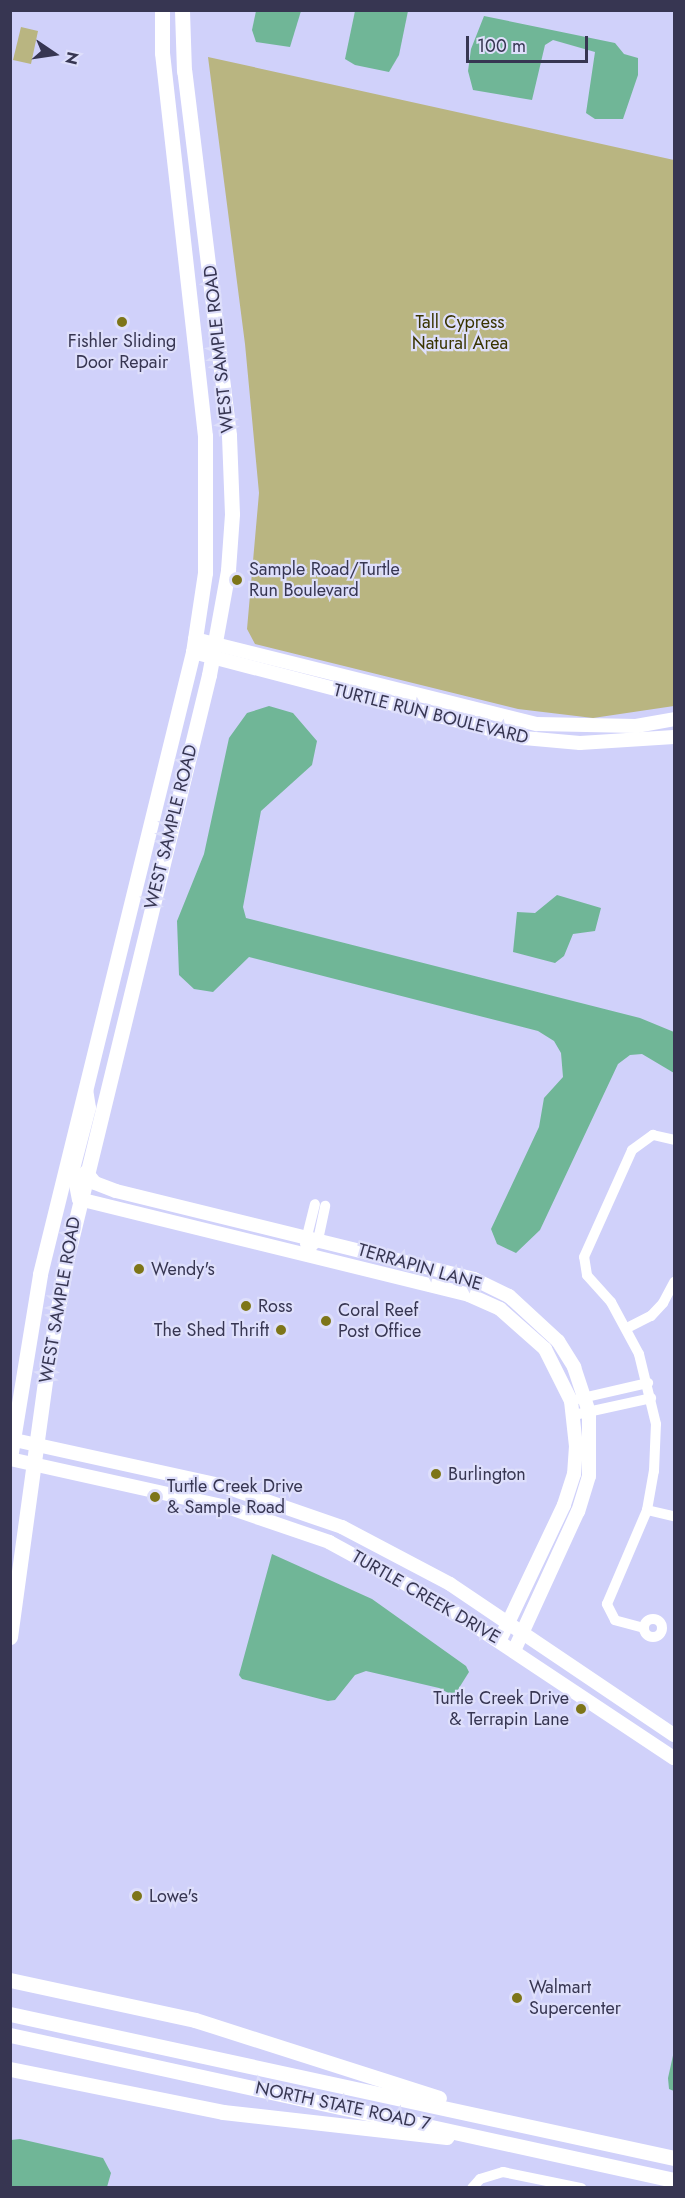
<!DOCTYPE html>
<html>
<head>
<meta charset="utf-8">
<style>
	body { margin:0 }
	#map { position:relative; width:685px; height:2198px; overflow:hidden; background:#d0d1fa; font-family:Jost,sans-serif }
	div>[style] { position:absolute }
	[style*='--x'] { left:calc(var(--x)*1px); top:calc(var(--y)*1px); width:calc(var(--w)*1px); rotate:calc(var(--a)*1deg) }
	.green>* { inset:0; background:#b9b581 }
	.water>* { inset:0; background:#70b697 }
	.street>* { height:10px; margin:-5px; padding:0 5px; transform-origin:5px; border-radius:5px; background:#fff }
	.street>.ring { margin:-5px; padding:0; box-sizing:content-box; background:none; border:10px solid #fff; border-radius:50% }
	.secondary>* { height:14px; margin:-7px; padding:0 7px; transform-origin:7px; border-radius:7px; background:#fff }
	.primary>* { height:15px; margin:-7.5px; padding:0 7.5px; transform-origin:7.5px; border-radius:7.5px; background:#fff }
	.dots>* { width:16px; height:16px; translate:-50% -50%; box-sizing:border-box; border:3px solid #dedffb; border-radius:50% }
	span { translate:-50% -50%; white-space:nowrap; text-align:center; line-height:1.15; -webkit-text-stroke:4.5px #dedffb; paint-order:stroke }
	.park-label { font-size:18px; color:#393400 }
	.poi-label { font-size:18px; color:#373652 }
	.left { translate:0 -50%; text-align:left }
	.right { translate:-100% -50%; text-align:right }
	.street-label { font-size:18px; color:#373652 }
	.frame { position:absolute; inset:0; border:12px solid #373652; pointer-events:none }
	.north { position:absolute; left:24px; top:24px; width:60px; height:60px; -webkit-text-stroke:4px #dedffb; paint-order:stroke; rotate:103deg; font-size:16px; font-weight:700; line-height:24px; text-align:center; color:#373652 }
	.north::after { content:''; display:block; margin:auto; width:21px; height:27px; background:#373652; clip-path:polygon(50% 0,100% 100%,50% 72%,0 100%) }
	.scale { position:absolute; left:466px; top:36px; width:122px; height:27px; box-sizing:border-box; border:3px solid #373652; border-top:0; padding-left:8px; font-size:18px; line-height:21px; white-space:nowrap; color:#373652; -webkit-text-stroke:4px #dedffb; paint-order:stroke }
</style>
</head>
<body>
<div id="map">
	<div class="green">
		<i style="clip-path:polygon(21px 27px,38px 31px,31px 64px,13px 60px)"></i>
		<i style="clip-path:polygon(208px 57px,674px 160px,674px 706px,593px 718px,518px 709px,255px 644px,247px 629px,259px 493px,245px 344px)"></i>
	</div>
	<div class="water">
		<i style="clip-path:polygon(256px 11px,301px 11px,290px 47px,256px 42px,252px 30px)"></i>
		<i style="clip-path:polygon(355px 11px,408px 11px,399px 55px,389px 72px,355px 65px,345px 59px)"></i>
		<i style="clip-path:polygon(484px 16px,615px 43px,624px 54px,638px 58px,638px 75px,623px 119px,595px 119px,586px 113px,595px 52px,553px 40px,545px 45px,532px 100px,473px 90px,468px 71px,471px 49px)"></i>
		<i style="clip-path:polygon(269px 706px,293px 713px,317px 741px,312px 765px,261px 811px,243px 907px,246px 918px,640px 1018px,674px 1032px,674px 1073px,642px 1054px,630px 1055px,618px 1064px,540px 1230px,516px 1253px,497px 1244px,491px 1229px,539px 1127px,544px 1098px,563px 1077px,561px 1053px,554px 1041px,538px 1031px,249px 957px,213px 992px,194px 989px,179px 975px,177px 921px,204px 854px,229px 738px,247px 713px)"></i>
		<i style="clip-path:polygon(557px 895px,601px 908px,595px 931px,573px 934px,564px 956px,555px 963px,513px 952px,517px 912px,535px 913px)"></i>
		<i style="clip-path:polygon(272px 1554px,372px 1599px,466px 1666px,469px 1672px,454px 1696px,439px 1688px,366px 1671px,355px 1675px,335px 1700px,328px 1701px,242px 1679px,239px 1675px)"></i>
		<i style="clip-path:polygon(674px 2051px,674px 2091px,669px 2089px,668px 2078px)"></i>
		<i style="clip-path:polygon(20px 2139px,103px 2158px,111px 2173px,107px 2187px,11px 2187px,11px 2140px)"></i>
	</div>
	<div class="street">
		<i style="--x:305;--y:1244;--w:41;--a:-76"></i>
		<i style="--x:306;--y:1254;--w:18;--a:-49"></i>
		<i style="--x:318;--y:1240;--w:35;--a:-78"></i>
		<i style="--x:627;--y:1328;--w:27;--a:-27"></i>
		<i style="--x:651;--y:1316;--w:18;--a:-47"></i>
		<i style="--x:663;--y:1303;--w:24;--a:-62"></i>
		<i style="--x:578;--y:1399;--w:72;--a:-12.9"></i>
		<i style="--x:574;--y:1415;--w:79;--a:-12.4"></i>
		<i style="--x:647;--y:1510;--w:28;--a:13"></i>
		<i class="ring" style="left:644px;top:1619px;width:8px;height:8px"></i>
		<i style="--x:644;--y:1628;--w:30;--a:-165"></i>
		<i style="--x:615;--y:1620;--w:18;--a:-117"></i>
		<i style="--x:607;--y:1604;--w:102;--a:-66.9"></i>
		<i style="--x:647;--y:1510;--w:40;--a:-80"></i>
		<i style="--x:654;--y:1471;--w:47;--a:-87.6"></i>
		<i style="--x:656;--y:1424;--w:72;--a:-103.7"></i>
		<i style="--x:639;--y:1354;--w:59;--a:-118.3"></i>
		<i style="--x:611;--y:1302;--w:36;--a:-132"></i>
		<i style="--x:587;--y:1275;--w:18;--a:-99"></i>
		<i style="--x:584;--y:1257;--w:117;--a:-65.8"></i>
		<i style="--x:632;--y:1150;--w:26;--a:-36"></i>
		<i style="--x:653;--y:1135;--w:22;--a:13"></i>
		<i style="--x:472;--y:2188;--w:12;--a:-48"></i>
		<i style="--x:480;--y:2179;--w:24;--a:-17"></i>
		<i style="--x:503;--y:2172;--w:80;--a:11.6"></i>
	</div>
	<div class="secondary">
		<i style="--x:195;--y:639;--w:352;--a:14"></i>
		<i style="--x:537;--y:724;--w:99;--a:1.2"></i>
		<i style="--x:636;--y:726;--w:39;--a:-10"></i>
		<i style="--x:193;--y:652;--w:342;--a:14.6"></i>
		<i style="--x:524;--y:738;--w:56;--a:5.1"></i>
		<i style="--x:580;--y:743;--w:94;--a:-3.7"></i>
		<i style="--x:86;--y:1089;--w:19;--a:81"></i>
		<i style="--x:89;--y:1108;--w:63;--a:104.7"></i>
		<i style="--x:73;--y:1169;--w:31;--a:79"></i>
		<i style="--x:79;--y:1199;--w:402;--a:13.8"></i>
		<i style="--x:469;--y:1295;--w:34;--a:24"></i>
		<i style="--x:500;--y:1309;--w:60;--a:41.6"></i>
		<i style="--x:545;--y:1349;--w:58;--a:63.4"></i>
		<i style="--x:571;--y:1401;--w:45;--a:83.7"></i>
		<i style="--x:576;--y:1446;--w:28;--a:94"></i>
		<i style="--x:574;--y:1474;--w:33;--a:108"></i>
		<i style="--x:564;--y:1505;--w:149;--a:115.4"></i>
		<i style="--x:86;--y:1172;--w:14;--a:51"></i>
		<i style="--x:95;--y:1183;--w:22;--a:21"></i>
		<i style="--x:116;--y:1191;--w:369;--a:13.8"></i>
		<i style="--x:474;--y:1279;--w:39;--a:26"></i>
		<i style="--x:509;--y:1296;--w:67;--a:42.6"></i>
		<i style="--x:558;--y:1341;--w:31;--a:58"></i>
		<i style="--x:574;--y:1367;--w:47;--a:71.6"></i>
		<i style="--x:589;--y:1412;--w:64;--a:90"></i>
		<i style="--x:589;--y:1476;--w:37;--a:107"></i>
		<i style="--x:578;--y:1511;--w:154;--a:114.6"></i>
		<i style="--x:10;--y:1439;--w:215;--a:12.4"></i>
		<i style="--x:220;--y:1485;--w:129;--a:19"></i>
		<i style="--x:342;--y:1527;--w:122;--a:27.8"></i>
		<i style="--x:450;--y:1584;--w:270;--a:34"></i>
		<i style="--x:10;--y:1459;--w:222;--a:12.5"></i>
		<i style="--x:227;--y:1507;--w:108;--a:18.9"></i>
		<i style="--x:329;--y:1542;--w:125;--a:28.6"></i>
		<i style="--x:439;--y:1602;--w:282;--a:33.6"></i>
	</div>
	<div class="primary">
		<i style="--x:10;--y:1458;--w:186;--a:-80.7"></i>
		<i style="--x:40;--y:1274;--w:641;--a:-76.18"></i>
		<i style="--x:193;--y:652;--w:80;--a:-81.4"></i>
		<i style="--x:205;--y:573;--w:137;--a:-90"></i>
		<i style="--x:205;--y:436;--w:385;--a:-96.4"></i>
		<i style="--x:162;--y:53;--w:43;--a:-90"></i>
		<i style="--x:10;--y:1637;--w:265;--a:-82.2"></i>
		<i style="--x:46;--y:1374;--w:119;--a:-79.8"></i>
		<i style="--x:67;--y:1257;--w:599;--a:-76.29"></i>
		<i style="--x:209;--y:675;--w:107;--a:-79.7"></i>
		<i style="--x:228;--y:570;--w:56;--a:-85.9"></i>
		<i style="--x:232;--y:514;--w:79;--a:-92.2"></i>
		<i style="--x:229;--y:435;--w:367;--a:-97"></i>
		<i style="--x:184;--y:71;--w:61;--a:-91.9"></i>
		<i style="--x:10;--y:1980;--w:189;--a:12.2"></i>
		<i style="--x:195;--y:2020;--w:256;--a:17.7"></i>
		<i style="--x:10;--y:2014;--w:679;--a:12.24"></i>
		<i style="--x:10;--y:2035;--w:680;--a:12.32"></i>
		<i style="--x:10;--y:2069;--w:217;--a:11.4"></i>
		<i style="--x:223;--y:2112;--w:225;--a:6.4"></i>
	</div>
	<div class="dots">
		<i style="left:122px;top:322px;background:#7d7518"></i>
		<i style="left:237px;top:580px;background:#7d7518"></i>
		<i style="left:139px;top:1269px;background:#7d7518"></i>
		<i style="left:246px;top:1306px;background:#7d7518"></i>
		<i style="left:326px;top:1321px;background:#7d7518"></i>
		<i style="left:281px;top:1330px;background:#7d7518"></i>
		<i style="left:436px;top:1474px;background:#7d7518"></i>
		<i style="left:155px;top:1497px;background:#7d7518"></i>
		<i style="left:581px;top:1709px;background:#7d7518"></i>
		<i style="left:137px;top:1896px;background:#7d7518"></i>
		<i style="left:517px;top:1998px;background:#7d7518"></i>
	</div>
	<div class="park-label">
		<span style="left:460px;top:333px">Tall Cypress<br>Natural Area</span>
	</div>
	<div class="poi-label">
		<span style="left:122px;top:352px">Fishler Sliding<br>Door Repair</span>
		<span class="left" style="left:249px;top:580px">Sample Road/Turtle<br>Run Boulevard</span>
		<span class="left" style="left:151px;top:1269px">Wendy's</span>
		<span class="left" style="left:258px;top:1306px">Ross</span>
		<span class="left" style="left:338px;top:1321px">Coral Reef<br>Post Office</span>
		<span class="right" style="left:269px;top:1330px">The Shed Thrift</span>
		<span class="left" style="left:448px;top:1474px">Burlington</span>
		<span class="left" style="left:167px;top:1497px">Turtle Creek Drive<br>&amp; Sample Road</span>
		<span class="right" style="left:569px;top:1709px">Turtle Creek Drive<br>&amp; Terrapin Lane</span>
		<span class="left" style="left:149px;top:1896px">Lowe's</span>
		<span class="left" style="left:529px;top:1998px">Walmart<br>Supercenter</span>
	</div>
	<div class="street-label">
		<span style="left:219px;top:349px;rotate:-96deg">WEST SAMPLE ROAD</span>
		<span style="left:431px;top:714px;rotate:14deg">TURTLE RUN BOULEVARD</span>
		<span style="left:171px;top:827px;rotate:-76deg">WEST SAMPLE ROAD</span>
		<span style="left:420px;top:1267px;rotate:16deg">TERRAPIN LANE</span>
		<span style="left:60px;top:1300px;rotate:-80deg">WEST SAMPLE ROAD</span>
		<span style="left:426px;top:1597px;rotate:30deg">TURTLE CREEK DRIVE</span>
		<span style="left:343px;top:2106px;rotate:12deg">NORTH STATE ROAD 7</span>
	</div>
	<div class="frame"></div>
	<div class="north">N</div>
	<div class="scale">100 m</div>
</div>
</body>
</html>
